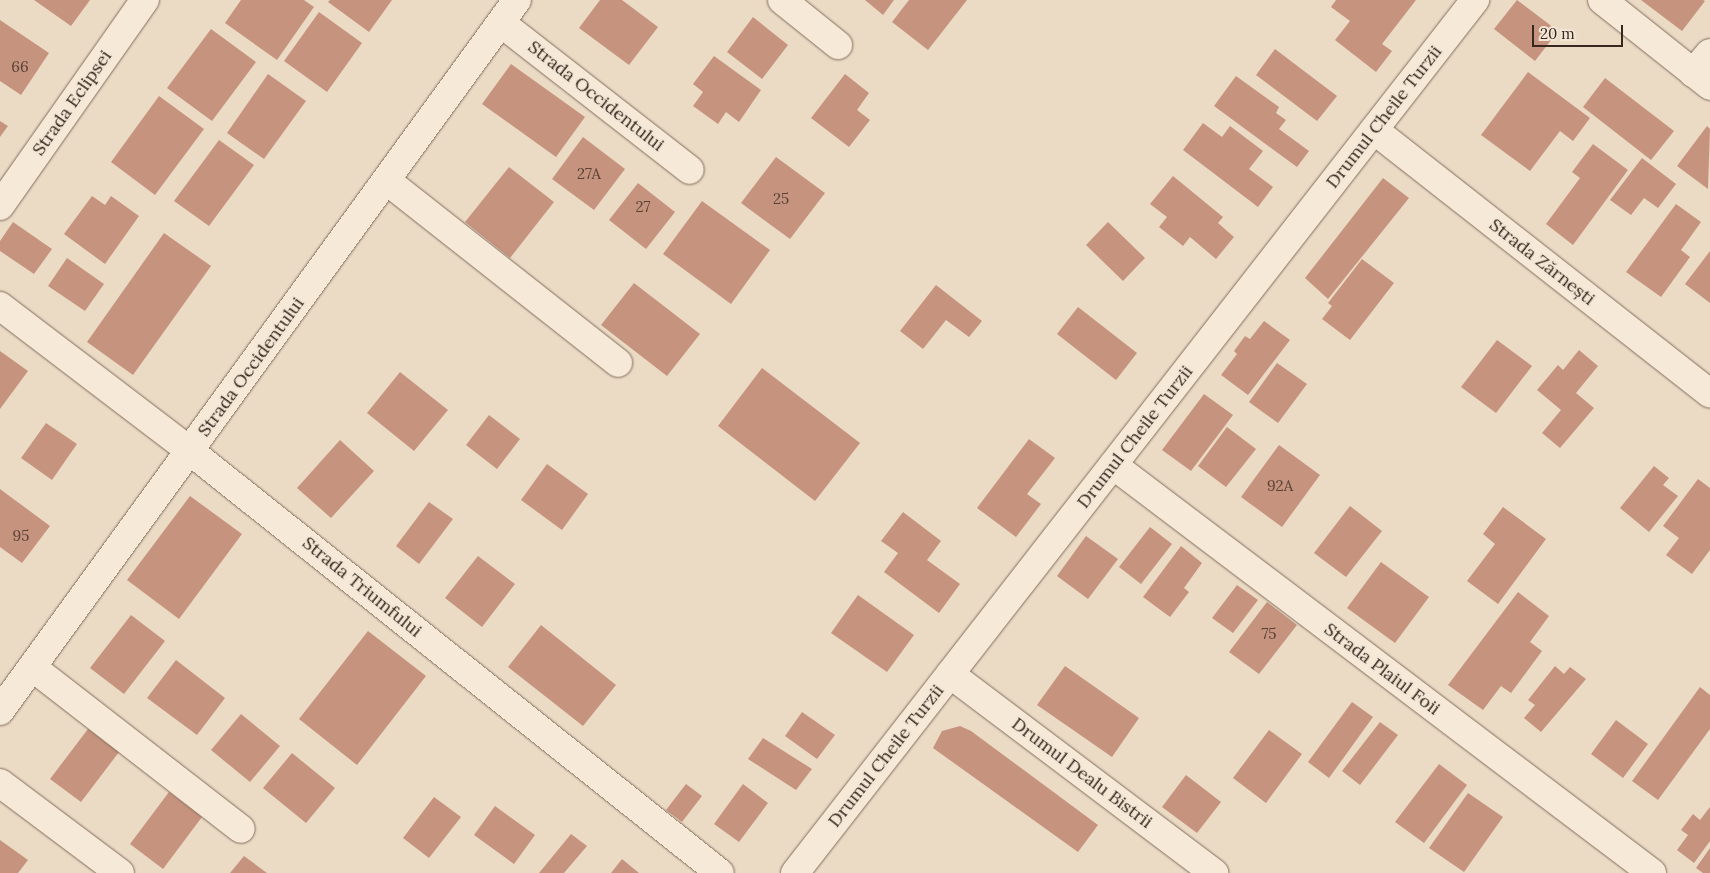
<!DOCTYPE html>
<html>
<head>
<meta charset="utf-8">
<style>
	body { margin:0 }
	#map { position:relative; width:1710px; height:873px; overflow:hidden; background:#ebdbc5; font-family:Lora,serif }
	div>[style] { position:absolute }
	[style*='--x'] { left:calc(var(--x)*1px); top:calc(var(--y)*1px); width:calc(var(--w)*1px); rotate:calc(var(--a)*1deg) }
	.building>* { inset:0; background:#c6937e }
	.roads { filter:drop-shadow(0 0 1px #846d5c) drop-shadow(0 0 1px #846d5c) }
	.minor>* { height:28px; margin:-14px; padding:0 14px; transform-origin:14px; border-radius:14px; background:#f6e9d8 }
	.tertiary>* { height:28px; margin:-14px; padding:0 14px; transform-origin:14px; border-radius:14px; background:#f6e9d8 }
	span { translate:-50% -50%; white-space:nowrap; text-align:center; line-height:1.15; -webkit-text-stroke:4px #f3e6d4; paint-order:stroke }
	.number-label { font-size:15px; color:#5a4237 }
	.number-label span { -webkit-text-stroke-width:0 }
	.street-label { font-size:18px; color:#36271f }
	.scale { position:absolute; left:1532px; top:25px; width:91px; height:22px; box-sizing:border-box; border:2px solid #36271f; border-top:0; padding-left:6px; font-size:15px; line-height:18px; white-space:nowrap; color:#36271f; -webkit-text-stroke:4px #f3e6d4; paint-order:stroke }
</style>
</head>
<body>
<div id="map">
	<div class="building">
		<i style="clip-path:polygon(34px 0,90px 0,71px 26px)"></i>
		<i style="clip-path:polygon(241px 0,304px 0,314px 7px,277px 60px,225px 23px)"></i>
		<i style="clip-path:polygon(330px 0,392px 0,369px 32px,328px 2px)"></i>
		<i style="clip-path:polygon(600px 0,622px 0,658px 27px,629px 65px,579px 28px)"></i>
		<i style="clip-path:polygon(865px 0,894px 0,883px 15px)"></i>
		<i style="clip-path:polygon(909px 0,967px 0,928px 50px,892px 22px)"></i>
		<i style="clip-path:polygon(1336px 0,1416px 0,1382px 44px,1392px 51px,1376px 72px,1335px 40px,1350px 21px,1331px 7px)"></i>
		<i style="clip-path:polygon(1517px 0,1558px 31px,1535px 61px,1494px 29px)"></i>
		<i style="clip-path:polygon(1641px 0,1703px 0,1705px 1px,1682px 31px)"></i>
		<i style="clip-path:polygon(319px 12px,362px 43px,327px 92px,284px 61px)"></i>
		<i style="clip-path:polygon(753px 17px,788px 45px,762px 79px,727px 52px)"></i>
		<i style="clip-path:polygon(0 20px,49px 53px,21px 95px,0 81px)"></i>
		<i style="clip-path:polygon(211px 29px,256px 62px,212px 121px,167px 88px)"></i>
		<i style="clip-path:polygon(1275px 49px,1337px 96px,1317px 121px,1256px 75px)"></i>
		<i style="clip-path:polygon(714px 56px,761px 90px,739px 122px,726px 112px,718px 124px,693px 106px,703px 92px,693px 84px)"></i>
		<i style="clip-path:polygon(511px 64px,585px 117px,556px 157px,482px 104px)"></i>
		<i style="clip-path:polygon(1528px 72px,1590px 118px,1573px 141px,1560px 131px,1530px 171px,1481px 135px)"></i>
		<i style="clip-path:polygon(268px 74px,306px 101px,264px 159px,227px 133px)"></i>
		<i style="clip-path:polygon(845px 74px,869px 93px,857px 110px,870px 120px,849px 147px,811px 118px)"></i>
		<i style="clip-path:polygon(1236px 76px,1279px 107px,1276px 113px,1286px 120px,1279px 129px,1309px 151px,1297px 167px,1214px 106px)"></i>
		<i style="clip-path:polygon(1605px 78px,1674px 131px,1651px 160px,1583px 107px)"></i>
		<i style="clip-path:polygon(159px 96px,204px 129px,155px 195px,111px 162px)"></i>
		<i style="clip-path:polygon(0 121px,8px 126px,0 137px)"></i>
		<i style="clip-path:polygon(1203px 123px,1222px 137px,1230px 126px,1263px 151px,1249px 169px,1273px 187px,1258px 207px,1183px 150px)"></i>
		<i style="clip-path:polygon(1707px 126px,1710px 129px,1708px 189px,1677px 166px)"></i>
		<i style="clip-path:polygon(583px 137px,625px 169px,594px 210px,552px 179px)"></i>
		<i style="clip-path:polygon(219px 140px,254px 165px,209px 226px,174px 201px)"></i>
		<i style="clip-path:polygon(1593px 144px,1628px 170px,1573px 245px,1546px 224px,1580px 178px,1572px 172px)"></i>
		<i style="clip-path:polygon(776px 157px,825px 193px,790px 239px,741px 203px)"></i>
		<i style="clip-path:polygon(1642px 158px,1676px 184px,1658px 208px,1644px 198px,1631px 215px,1610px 200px)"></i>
		<i style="clip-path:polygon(509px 167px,554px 202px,510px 258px,465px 222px)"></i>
		<i style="clip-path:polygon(1173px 176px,1223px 217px,1218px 223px,1234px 237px,1216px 259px,1190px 237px,1183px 246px,1159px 227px,1167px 217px,1150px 204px)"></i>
		<i style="clip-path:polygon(1383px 178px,1409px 198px,1328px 299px,1305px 278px)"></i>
		<i style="clip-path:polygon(638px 183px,675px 212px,646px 249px,609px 220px)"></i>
		<i style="clip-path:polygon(92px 196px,105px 205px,111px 196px,139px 216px,105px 264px,64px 234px)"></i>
		<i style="clip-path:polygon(702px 201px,770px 250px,731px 304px,663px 254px)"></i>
		<i style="clip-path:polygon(1676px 204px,1701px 222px,1681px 250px,1690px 257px,1661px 297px,1626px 272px)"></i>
		<i style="clip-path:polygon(13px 222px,52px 249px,34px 274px,0 251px,0 241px)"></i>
		<i style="clip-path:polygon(1108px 222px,1145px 258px,1123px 281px,1086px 245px)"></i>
		<i style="clip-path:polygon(164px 233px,211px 266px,133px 375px,87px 342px)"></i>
		<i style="clip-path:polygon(1710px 251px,1710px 303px,1685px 284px)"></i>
		<i style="clip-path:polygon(67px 258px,104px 284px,85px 311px,48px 286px)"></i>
		<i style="clip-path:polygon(1362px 259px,1394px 283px,1350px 340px,1322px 319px,1332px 306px,1328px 303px)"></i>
		<i style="clip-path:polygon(634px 283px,700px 334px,667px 376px,601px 325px)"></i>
		<i style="clip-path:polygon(936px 285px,982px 321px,969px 337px,946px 320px,923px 349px,900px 331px)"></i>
		<i style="clip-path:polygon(1078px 307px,1137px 353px,1116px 380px,1057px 334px)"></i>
		<i style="clip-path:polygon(1264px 321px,1290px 340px,1248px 395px,1221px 375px,1237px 354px,1234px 351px,1245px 336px,1250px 339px)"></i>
		<i style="clip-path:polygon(1497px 340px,1532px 366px,1496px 413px,1461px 387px)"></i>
		<i style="clip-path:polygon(1579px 350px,1598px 366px,1576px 393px,1594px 408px,1560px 448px,1542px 433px,1561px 410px,1537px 390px,1558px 365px,1563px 370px)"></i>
		<i style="clip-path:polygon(0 351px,28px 371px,0 409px)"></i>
		<i style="clip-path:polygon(1277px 363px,1307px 384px,1278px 423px,1249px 402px)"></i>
		<i style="clip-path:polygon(762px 368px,860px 443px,815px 501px,718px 426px)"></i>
		<i style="clip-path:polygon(400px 372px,448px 410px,414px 451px,367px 413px)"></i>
		<i style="clip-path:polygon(1204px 394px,1233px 415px,1191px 471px,1162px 450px)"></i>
		<i style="clip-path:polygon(489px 415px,520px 439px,497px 469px,466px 445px)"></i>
		<i style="clip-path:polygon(46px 423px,77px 444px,52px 480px,21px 458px)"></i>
		<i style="clip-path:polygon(1227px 427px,1256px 449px,1226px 487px,1198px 466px)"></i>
		<i style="clip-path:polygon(1029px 439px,1055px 458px,1027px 494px,1041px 504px,1016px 537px,977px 508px)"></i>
		<i style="clip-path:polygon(340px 440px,374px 471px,331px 518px,297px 488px)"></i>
		<i style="clip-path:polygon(1279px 445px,1320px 475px,1282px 527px,1241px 497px)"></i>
		<i style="clip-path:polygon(547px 464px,588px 494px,562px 530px,521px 500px)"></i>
		<i style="clip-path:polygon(1654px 466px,1669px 478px,1663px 485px,1678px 496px,1649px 532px,1620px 508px)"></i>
		<i style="clip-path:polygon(1698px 479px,1710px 488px,1710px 550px,1692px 574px,1666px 555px,1679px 538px,1663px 526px)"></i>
		<i style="clip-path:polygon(0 489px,50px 526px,22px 563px,0 547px)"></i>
		<i style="clip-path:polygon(190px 496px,242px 534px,179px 619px,127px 580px)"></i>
		<i style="clip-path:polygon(429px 502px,453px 519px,419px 564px,396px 546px)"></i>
		<i style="clip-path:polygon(1350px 506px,1382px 531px,1346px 577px,1314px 553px)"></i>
		<i style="clip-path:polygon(1503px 507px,1546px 539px,1498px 604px,1467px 581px,1495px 544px,1483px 534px)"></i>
		<i style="clip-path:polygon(903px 512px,941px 541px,927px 560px,960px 584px,939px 613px,884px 572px,898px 553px,881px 541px)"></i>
		<i style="clip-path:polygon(1150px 527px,1172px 544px,1141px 584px,1119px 567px)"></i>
		<i style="clip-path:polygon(1086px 536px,1118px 559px,1088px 599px,1057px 576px)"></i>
		<i style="clip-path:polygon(1181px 546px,1202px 563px,1184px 588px,1189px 592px,1170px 617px,1143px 597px)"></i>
		<i style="clip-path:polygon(478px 556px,515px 584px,482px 627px,445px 598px)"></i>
		<i style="clip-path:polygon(1381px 562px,1429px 597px,1395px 643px,1347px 608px)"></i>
		<i style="clip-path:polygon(1237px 585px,1258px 600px,1233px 633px,1212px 618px)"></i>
		<i style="clip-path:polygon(1518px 592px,1549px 616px,1530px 642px,1542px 651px,1511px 693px,1501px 686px,1483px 710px,1448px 685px)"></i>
		<i style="clip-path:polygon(858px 595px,914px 635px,887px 672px,831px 633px)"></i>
		<i style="clip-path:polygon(1267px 602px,1297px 625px,1259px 674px,1229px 652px)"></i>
		<i style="clip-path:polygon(131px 615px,165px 641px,124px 694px,90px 668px)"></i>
		<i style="clip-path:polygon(541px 625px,616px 685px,583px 726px,508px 667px)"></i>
		<i style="clip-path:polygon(368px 631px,426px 676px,357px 765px,299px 719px)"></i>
		<i style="clip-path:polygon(176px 660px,225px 698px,197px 735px,147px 698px)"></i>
		<i style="clip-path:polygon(1065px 666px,1139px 718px,1112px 757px,1037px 705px)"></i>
		<i style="clip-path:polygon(1555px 666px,1564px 674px,1570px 667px,1586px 679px,1541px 732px,1524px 718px,1535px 705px,1528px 700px)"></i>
		<i style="clip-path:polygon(1700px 687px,1710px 695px,1710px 729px,1658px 800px,1632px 781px)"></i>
		<i style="clip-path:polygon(1352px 702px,1373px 717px,1329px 778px,1308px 762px)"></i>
		<i style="clip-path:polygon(802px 712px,835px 735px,817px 759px,785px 736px)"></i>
		<i style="clip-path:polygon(241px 714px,280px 746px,250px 782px,211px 750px)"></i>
		<i style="clip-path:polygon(1616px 720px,1648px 744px,1623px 778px,1591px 754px)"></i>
		<i style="clip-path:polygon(1380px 722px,1398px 735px,1360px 785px,1342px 771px)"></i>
		<i style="clip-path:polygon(960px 726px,971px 731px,1098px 825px,1078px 852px,933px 748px,942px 731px)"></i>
		<i style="clip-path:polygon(88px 729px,119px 752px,81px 802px,50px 779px)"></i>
		<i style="clip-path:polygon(1269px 730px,1302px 754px,1266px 803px,1233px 778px)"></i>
		<i style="clip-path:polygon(763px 738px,812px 769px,796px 790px,748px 759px)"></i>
		<i style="clip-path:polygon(292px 753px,335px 788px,306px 823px,263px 788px)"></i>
		<i style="clip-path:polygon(1439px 764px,1467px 785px,1424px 843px,1395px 822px)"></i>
		<i style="clip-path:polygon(1186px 775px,1221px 802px,1197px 833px,1162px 807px)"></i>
		<i style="clip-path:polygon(686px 784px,702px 796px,682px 822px,666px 810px)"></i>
		<i style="clip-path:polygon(743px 784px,768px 803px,739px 842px,714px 824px)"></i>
		<i style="clip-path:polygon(169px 792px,202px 817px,163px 869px,130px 844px)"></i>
		<i style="clip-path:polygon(1468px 793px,1503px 817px,1464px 872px,1429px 848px)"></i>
		<i style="clip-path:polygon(434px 797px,461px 817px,429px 858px,403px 838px)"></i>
		<i style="clip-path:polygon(495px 806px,535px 835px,514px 864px,474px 835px)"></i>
		<i style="clip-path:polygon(1710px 807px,1710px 841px,1694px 863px,1677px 850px,1688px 835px,1681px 830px,1693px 814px,1700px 820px)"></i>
		<i style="clip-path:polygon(571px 834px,587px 846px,564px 873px,539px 873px)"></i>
		<i style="clip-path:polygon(0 840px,28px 860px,18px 873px,0 873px)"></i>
		<i style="clip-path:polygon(1710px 848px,1710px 873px,1703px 873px,1696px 868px)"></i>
		<i style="clip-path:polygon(244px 856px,267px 873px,230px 873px)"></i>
		<i style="clip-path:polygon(622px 859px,639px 873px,611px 873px)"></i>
	</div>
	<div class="roads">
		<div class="minor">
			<i style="--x:782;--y:0;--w:72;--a:38.8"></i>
			<i style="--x:1602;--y:0;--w:138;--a:38.5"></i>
			<i style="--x:501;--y:23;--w:239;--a:37.9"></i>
			<i style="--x:1693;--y:73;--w:26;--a:-50"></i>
			<i style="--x:1374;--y:130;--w:427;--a:38.1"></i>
			<i style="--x:387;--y:181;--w:294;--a:38.2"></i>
			<i style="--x:0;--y:206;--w:252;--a:-54.9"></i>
			<i style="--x:0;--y:306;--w:239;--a:37.3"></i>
			<i style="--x:190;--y:451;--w:677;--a:38.53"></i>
			<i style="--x:1113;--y:465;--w:676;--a:37.12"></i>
			<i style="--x:32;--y:667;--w:264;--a:37.8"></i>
			<i style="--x:950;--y:674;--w:331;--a:37"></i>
			<i style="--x:0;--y:711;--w:879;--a:-53.98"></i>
			<i style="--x:0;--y:783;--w:150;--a:36.9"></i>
		</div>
		<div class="tertiary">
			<i style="--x:795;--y:873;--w:1107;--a:-52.08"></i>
		</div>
	</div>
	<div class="number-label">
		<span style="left:20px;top:67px">66</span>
		<span style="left:589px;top:174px">27A</span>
		<span style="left:781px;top:199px">25</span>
		<span style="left:643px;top:207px">27</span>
		<span style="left:1280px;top:486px">92A</span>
		<span style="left:21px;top:536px">95</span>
		<span style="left:1269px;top:634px">75</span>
	</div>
	<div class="street-label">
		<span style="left:596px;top:96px;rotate:38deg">Strada Occidentului</span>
		<span style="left:72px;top:103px;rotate:-55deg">Strada Eclipsei</span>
		<span style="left:1384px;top:117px;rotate:-52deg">Drumul Cheile Turzii</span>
		<span style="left:1542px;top:262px;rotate:38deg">Strada Zărnești</span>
		<span style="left:251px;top:367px;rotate:-54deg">Strada Occidentului</span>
		<span style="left:1135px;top:437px;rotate:-52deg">Drumul Cheile Turzii</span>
		<span style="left:362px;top:587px;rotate:39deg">Strada Triumfului</span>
		<span style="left:1382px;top:669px;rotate:37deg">Strada Plaiul Foii</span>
		<span style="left:886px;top:756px;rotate:-52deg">Drumul Cheile Turzii</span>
		<span style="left:1082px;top:773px;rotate:37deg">Drumul Dealu Bistrii</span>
	</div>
	<div class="scale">20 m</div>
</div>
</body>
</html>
